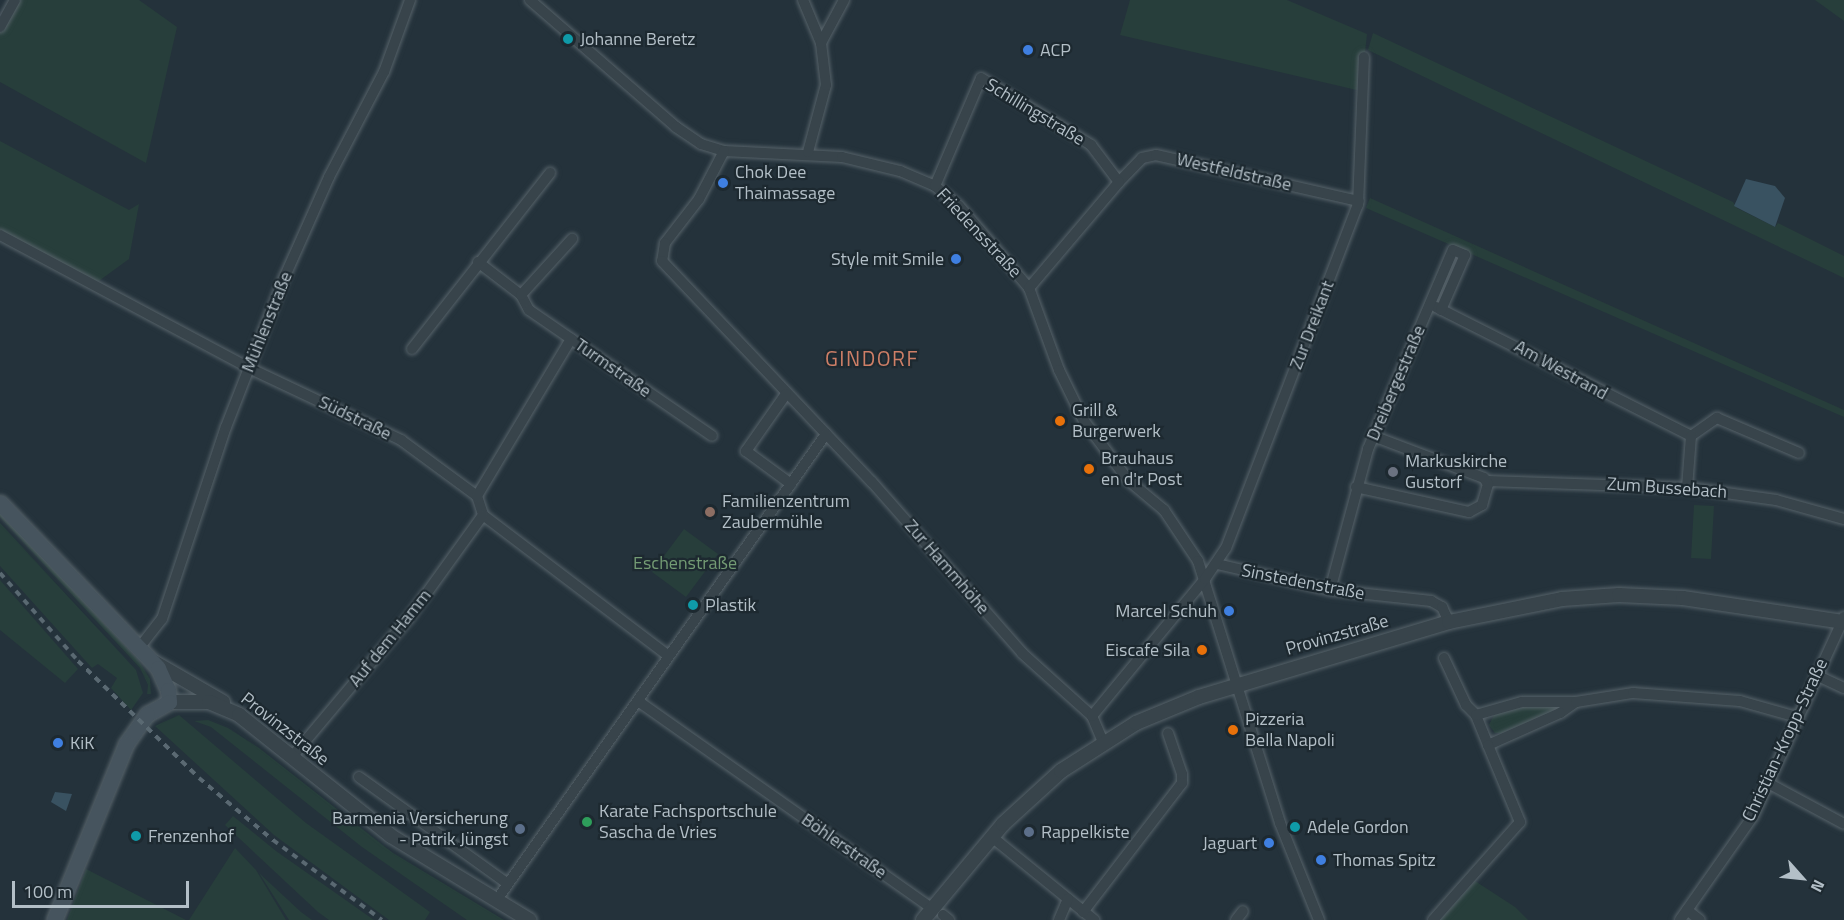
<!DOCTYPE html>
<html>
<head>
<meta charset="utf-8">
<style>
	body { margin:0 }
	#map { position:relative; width:1844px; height:920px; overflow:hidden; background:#24323b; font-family:"Titillium Web",sans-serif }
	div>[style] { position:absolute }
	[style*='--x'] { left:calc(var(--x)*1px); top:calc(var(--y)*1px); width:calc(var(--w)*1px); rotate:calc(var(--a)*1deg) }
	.green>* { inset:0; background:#273e3b }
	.water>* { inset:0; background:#395261 }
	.roads { filter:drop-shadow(0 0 2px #566269) drop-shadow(0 0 2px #566269) }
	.minor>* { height:10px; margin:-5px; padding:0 5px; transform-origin:5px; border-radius:5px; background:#38444b }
	.tertiary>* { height:14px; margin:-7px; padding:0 7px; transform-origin:7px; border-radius:7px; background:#38444b }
	.secondary>* { height:15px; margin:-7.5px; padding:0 7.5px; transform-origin:7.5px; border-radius:7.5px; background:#46545e }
	.rail>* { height:4px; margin-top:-2px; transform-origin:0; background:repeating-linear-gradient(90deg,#5a6972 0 6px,transparent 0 12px) }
	.dots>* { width:16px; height:16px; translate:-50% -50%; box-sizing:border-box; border:3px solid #1d2930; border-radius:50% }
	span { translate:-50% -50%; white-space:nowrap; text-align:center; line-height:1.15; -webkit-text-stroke:4.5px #1d2930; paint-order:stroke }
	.poi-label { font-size:18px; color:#b3bfc7 }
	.left { translate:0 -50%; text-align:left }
	.right { translate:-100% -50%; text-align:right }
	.street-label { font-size:18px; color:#b3bfc7 }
	.park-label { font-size:18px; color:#739b74 }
	.quarter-label { font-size:21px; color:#ce7f67; letter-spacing:1.5px }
	.north { position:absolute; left:1772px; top:848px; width:60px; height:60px; -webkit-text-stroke:4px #1d2930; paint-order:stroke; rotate:117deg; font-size:16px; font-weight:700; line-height:24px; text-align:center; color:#b3bfc7 }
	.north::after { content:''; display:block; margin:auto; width:21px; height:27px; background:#b3bfc7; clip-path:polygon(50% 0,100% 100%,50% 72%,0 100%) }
	.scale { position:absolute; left:12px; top:881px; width:177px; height:27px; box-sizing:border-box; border:3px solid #b3bfc7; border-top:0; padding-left:8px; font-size:18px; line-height:21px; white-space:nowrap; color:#b3bfc7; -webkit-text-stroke:4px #1d2930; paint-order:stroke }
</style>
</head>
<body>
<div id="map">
	<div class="green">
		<i style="clip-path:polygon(18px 0,139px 0,177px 27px,146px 163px,0 82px,0 33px)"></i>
		<i style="clip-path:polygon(1130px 0,1287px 0,1367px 34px,1361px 91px,1120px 35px)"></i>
		<i style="clip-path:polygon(1815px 0,1844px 0,1844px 21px)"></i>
		<i style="clip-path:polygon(1373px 33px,1733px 202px,1737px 208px,1775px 227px,1778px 223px,1844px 256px,1844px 278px,1368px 50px)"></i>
		<i style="clip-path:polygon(0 141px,129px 210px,139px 204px,129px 259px,96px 283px,0 231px)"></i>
		<i style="clip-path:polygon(1370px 198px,1844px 410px,1844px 417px,1366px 208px)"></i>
		<i style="clip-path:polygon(1694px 505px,1714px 506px,1711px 559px,1691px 558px)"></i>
		<i style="clip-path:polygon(0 512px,139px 661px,150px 679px,151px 694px,147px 694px,148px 685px,140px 668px,0 517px)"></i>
		<i style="clip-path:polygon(0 523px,136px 670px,143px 693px,131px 710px,111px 688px,117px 678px,98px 664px,92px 668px,0 566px)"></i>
		<i style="clip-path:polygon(684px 529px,718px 554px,686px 597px,652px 572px)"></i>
		<i style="clip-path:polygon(0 580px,78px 669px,65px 683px,0 630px)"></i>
		<i style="clip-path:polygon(1568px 705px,1502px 733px,1495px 733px,1489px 725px,1494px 715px,1523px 707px)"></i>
		<i style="clip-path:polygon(179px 715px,306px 823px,430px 912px,425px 920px,389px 920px,274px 835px,155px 726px)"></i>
		<i style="clip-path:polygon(208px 720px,228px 728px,259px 748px,393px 853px,504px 920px,467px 920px,362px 847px,211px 727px,194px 721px)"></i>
		<i style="clip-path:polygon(233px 816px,276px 851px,374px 920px,329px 920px,318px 912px,225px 825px)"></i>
		<i style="clip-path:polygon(235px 848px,256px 870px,286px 920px,189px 920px)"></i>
		<i style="clip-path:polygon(86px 869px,186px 920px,67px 920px)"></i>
		<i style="clip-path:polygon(259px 873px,301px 912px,312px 920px,289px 920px)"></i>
		<i style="clip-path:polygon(1475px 881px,1515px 907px,1528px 920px,1440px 920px)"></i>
	</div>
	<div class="water">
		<i style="clip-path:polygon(1746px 179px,1775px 186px,1785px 198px,1775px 227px,1734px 206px)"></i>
		<i style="clip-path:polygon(55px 792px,72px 794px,66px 811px,51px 802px)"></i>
	</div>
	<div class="roads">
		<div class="minor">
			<i style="--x:530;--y:0;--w:194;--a:41"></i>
			<i style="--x:676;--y:127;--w:30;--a:34"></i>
			<i style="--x:701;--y:144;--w:24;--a:17"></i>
			<i style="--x:724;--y:151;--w:118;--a:2.9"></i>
			<i style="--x:842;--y:157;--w:60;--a:13.6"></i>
			<i style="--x:900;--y:171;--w:38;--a:23"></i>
			<i style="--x:935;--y:186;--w:31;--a:40"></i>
			<i style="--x:959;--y:206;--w:108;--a:49.5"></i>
			<i style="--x:1029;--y:288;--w:87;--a:69.9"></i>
			<i style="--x:1059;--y:370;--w:57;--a:63.9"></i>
			<i style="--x:1084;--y:421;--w:74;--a:53.3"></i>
			<i style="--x:1128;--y:480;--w:47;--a:39.8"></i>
			<i style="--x:1164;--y:510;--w:61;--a:56.3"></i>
			<i style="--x:1198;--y:561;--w:275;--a:72.6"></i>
			<i style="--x:1280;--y:823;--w:105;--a:68.1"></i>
			<i style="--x:803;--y:0;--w:47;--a:67.3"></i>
			<i style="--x:0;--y:27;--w:31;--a:-61"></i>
			<i style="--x:724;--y:151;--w:54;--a:117.5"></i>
			<i style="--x:699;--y:199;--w:56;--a:127.7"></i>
			<i style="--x:665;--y:243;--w:18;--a:99"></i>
			<i style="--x:662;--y:261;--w:305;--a:46.5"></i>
			<i style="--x:872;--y:482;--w:227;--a:48.7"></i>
			<i style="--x:1022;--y:653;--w:94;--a:42"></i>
			<i style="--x:1092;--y:716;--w:28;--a:67"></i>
			<i style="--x:808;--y:152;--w:69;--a:-75"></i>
			<i style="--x:826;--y:85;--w:42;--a:-96.8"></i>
			<i style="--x:821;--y:43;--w:49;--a:-61.9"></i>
			<i style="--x:1119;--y:182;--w:33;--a:-46"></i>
			<i style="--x:1142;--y:158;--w:14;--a:-12"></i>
			<i style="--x:1156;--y:155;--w:208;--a:12.8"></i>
			<i style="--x:935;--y:186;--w:117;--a:-66.9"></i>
			<i style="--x:981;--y:78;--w:129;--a:31.3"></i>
			<i style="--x:1091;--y:145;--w:46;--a:52.9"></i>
			<i style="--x:1119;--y:182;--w:139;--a:130.3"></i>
			<i style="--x:0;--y:235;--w:282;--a:28.1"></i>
			<i style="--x:249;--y:368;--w:168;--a:25.3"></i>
			<i style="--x:401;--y:440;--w:94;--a:36.4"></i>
			<i style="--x:477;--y:496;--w:20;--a:72"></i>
			<i style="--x:483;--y:515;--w:233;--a:37.2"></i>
			<i style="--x:478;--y:262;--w:54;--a:37.5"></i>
			<i style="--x:521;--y:295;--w:17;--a:62"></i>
			<i style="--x:529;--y:310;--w:222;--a:34.5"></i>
			<i style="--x:521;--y:295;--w:76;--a:-47.7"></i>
			<i style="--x:1436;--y:307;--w:286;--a:26.8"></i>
			<i style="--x:412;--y:349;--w:224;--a:-51.9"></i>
			<i style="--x:786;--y:394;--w:70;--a:125.1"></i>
			<i style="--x:746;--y:451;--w:56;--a:36.3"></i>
			<i style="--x:1691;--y:436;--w:32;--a:-35"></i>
			<i style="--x:1717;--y:418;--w:89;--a:23.1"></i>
			<i style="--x:1487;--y:481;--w:203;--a:2"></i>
			<i style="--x:1690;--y:488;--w:87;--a:7.9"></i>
			<i style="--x:1776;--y:500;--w:71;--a:15.6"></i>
			<i style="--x:1356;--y:487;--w:116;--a:12.5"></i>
			<i style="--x:1469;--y:512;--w:15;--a:-28"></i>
			<i style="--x:1482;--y:505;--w:22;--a:-74"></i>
			<i style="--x:1488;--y:484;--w:7;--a:-124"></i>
			<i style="--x:1484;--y:478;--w:119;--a:-159.3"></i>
			<i style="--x:1687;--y:488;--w:52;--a:-85.6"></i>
			<i style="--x:477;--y:496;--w:183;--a:-59.1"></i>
			<i style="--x:1217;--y:564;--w:116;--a:13"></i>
			<i style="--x:1330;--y:590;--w:102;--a:6.2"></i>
			<i style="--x:1431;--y:601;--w:13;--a:29"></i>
			<i style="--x:1442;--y:607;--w:17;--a:65"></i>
			<i style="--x:1330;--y:590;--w:146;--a:-74.9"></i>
			<i style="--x:1368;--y:449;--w:216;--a:-66.9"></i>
			<i style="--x:1453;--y:250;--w:13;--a:23"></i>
			<i style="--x:1465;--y:255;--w:60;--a:113.6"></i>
			<i style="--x:139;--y:648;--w:37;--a:-52"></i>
			<i style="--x:162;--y:619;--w:202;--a:-71.6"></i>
			<i style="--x:226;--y:427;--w:162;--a:-68.7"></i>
			<i style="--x:285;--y:276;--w:108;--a:-66"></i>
			<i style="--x:329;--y:177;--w:119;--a:-62.4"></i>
			<i style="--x:384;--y:72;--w:77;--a:-70.1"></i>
			<i style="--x:1444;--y:658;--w:52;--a:64.9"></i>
			<i style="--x:1466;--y:705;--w:14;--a:45"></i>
			<i style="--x:1816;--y:675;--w:31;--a:25"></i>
			<i style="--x:638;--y:701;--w:361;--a:35.2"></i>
			<i style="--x:1576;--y:702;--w:19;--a:145"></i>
			<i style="--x:1560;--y:713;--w:79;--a:156"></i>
			<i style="--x:1488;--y:745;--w:32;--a:-112"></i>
			<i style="--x:1476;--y:715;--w:48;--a:-15.8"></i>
			<i style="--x:1522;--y:702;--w:54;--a:0"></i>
			<i style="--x:1576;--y:702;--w:58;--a:-9"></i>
			<i style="--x:1633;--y:693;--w:107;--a:4.3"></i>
			<i style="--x:1740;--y:701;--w:59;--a:15.7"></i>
			<i style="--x:1092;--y:716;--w:178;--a:-50.5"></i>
			<i style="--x:1205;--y:579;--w:37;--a:-56"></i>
			<i style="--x:1226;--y:548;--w:368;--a:-69"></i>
			<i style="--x:1358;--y:205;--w:148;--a:-87.7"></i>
			<i style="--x:292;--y:757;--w:180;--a:-50"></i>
			<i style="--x:408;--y:619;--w:128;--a:-54.2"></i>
			<i style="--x:359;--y:777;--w:183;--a:35.7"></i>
			<i style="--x:1768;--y:783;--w:86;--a:28.3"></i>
			<i style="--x:992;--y:837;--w:132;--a:39.1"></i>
			<i style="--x:496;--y:901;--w:572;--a:-54.75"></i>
			<i style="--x:1687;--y:910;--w:16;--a:38"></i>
			<i style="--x:1083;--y:912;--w:163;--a:-52.5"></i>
			<i style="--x:1182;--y:783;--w:9;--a:-90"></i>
			<i style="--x:1182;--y:774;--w:43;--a:-108.9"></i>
			<i style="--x:943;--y:915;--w:8;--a:40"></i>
			<i style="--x:1059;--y:920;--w:23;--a:-67"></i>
			<i style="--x:1236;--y:920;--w:11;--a:-52"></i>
			<i style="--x:1433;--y:920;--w:131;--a:-48.4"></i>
			<i style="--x:1520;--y:822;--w:83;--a:-112.6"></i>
			<i style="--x:1680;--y:920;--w:127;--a:-54.9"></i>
			<i style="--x:1753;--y:816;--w:219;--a:-65.4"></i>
		</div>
		<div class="tertiary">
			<i style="--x:152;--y:661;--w:82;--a:30"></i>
			<i style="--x:169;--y:702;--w:40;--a:0"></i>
			<i style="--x:209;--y:702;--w:33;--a:23"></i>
			<i style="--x:239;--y:715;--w:194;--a:38.5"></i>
			<i style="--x:391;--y:836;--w:162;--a:31.3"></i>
			<i style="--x:923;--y:920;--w:125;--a:-50.2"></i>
			<i style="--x:1003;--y:824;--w:79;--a:-42.4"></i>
			<i style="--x:1061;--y:771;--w:89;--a:-32.6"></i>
			<i style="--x:1136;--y:723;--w:68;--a:-22.4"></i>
			<i style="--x:1199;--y:697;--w:261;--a:-16.7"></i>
			<i style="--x:1449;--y:622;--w:115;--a:-11.5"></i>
			<i style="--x:1562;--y:599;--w:57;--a:-4"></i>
			<i style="--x:1619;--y:595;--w:64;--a:2.7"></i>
			<i style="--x:1683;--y:598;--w:163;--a:8.5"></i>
		</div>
		<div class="secondary">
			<i style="--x:0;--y:503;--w:228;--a:46.2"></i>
			<i style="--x:158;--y:668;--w:24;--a:66"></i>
			<i style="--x:168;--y:690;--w:12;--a:85"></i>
			<i style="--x:169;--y:702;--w:25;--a:151"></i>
			<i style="--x:147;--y:714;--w:37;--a:125"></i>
			<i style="--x:126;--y:744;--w:190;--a:112.2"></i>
		</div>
	</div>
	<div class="rail">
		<i style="--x:0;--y:573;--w:118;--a:48.4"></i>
		<i style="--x:78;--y:661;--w:168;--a:44"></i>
		<i style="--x:199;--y:778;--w:97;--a:40"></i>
		<i style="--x:273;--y:840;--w:135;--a:36.3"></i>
	</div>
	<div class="dots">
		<i style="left:568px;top:39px;background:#0f9aa8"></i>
		<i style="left:1028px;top:50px;background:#3f7fe0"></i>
		<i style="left:723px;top:183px;background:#3f7fe0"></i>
		<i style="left:956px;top:259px;background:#3f7fe0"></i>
		<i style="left:1060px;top:421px;background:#e8710a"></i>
		<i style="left:1089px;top:469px;background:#e8710a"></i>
		<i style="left:1393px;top:472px;background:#6b7280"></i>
		<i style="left:710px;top:512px;background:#8d6e63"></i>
		<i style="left:693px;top:605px;background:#0f9aa8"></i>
		<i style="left:1229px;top:611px;background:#3f7fe0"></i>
		<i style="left:1202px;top:650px;background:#e8710a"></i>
		<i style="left:1233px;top:730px;background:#e8710a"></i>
		<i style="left:58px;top:743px;background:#3f7fe0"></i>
		<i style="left:587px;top:822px;background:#2e9e5b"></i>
		<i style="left:1295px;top:827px;background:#0f9aa8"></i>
		<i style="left:520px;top:829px;background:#5c6f8a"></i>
		<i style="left:1029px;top:832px;background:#5c6f8a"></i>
		<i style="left:136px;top:836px;background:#0f9aa8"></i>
		<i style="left:1269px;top:843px;background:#3f7fe0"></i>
		<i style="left:1321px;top:860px;background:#3f7fe0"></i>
	</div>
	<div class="poi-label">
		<span class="left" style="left:580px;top:39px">Johanne Beretz</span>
		<span class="left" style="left:1040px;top:50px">ACP</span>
		<span class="left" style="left:735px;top:183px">Chok Dee<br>Thaimassage</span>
		<span class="right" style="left:944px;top:259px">Style mit Smile</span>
		<span class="left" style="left:1072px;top:421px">Grill &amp;<br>Burgerwerk</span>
		<span class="left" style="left:1101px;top:469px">Brauhaus<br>en d'r Post</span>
		<span class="left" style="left:1405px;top:472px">Markuskirche<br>Gustorf</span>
		<span class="left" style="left:722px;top:512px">Familienzentrum<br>Zaubermühle</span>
		<span class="left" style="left:705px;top:605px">Plastik</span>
		<span class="right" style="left:1217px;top:611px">Marcel Schuh</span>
		<span class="right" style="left:1190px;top:650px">Eiscafe Sila</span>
		<span class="left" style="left:1245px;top:730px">Pizzeria<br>Bella Napoli</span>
		<span class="left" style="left:70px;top:743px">KiK</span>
		<span class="left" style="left:599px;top:822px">Karate Fachsportschule<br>Sascha de Vries</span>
		<span class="right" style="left:508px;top:829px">Barmenia Versicherung<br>- Patrik Jüngst</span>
		<span class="left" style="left:1307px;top:827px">Adele Gordon</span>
		<span class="left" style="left:1041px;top:832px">Rappelkiste</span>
		<span class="left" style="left:148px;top:836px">Frenzenhof</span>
		<span class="right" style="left:1257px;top:843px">Jaguart</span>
		<span class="left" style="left:1333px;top:860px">Thomas Spitz</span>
	</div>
	<div class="street-label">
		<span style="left:1035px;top:112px;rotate:31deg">Schillingstraße</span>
		<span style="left:1234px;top:172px;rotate:13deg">Westfeldstraße</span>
		<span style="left:979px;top:233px;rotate:47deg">Friedensstraße</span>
		<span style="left:267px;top:322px;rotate:-68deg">Mühlenstraße</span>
		<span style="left:1312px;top:325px;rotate:-69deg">Zur Dreikant</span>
		<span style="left:613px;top:368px;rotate:35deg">Turmstraße</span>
		<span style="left:1561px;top:370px;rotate:29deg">Am Westrand</span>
		<span style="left:1396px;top:383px;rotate:-67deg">Dreibergestraße</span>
		<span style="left:355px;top:418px;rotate:26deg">Südstraße</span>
		<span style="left:1667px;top:488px;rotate:4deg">Zum Bussebach</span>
		<span style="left:947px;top:567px;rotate:49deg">Zur Hammhöhe</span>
		<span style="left:1303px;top:582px;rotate:11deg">Sinstedenstraße</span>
		<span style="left:1337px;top:635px;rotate:-16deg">Provinzstraße</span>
		<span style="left:390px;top:638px;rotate:-51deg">Auf dem Hamm</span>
		<span style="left:285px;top:729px;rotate:38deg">Provinzstraße</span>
		<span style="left:1785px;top:740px;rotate:-65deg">Christian-Kropp-Straße</span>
		<span style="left:844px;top:846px;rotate:35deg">Böhlerstraße</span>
	</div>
	<div class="park-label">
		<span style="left:685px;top:563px">Eschenstraße</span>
	</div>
	<div class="quarter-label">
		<span style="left:872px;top:358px">GINDORF</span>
	</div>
	<div class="north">N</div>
	<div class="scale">100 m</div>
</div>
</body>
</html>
